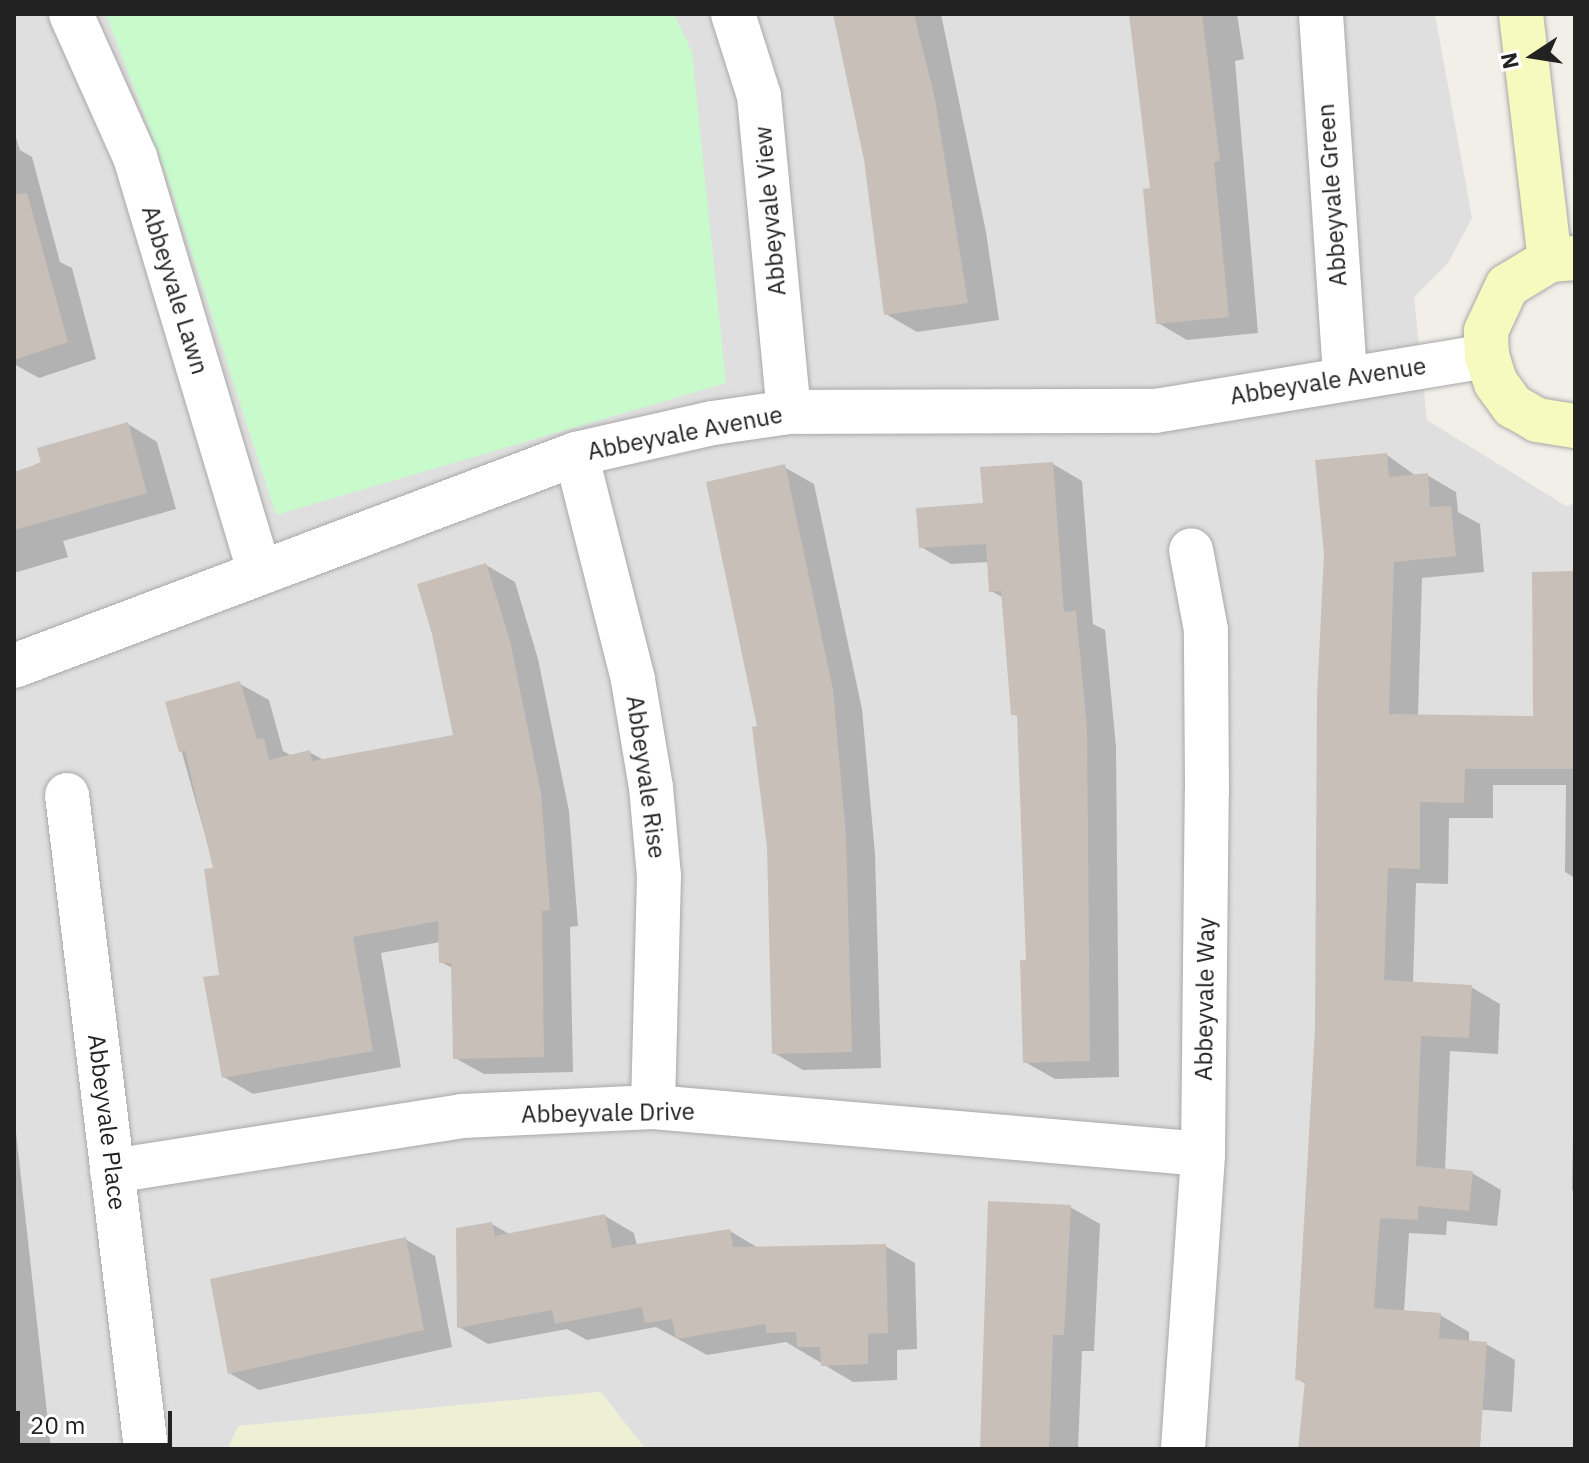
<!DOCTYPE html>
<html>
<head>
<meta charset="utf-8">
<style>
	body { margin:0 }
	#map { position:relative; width:1589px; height:1463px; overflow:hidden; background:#f2efe9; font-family:"IBM Plex Sans",sans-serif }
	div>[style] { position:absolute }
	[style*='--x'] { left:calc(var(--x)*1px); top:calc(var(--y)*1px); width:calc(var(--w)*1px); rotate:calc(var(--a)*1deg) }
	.residential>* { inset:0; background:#e0dfdf }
	.farmland>* { inset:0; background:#eef0d5 }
	.park>* { inset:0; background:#c8facc }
	.shadow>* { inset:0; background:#0003 }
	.building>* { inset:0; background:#c7bfb8 }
	.roads { filter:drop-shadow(0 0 2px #a9a9a9) drop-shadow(0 0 2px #a9a9a9) }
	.street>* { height:44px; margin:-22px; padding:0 22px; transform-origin:22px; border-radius:22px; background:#fff }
	.secondary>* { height:44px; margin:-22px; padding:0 22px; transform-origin:22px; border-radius:22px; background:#f7fabf }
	span { translate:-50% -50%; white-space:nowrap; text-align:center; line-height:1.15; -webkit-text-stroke:6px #fff; paint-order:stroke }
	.street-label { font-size:24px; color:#222 }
	.frame { position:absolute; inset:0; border:16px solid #222; pointer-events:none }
	.north { position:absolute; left:1493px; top:16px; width:80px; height:80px; -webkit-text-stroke:6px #fff; paint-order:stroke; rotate:258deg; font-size:22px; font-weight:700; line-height:32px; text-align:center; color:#222 }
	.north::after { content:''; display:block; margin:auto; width:28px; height:36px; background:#222; clip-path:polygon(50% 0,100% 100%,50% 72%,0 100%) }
	.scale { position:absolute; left:16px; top:1411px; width:156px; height:36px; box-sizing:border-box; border:4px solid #222; border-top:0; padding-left:10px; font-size:24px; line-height:28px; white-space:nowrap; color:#222; -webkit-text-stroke:6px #fff; paint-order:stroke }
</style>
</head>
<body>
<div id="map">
	<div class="residential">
		<i style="clip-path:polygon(14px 14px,1435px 14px,1472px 218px,1448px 263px,1414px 297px,1427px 420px,1566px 506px,1575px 503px,1575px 1449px,645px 1449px,601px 1392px,238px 1426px,228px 1449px,14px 1449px)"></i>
	</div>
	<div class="farmland">
		<i style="clip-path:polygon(601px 1392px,645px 1449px,228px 1449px,238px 1426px)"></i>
	</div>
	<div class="park">
		<i style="clip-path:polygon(106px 14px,674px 14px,692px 52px,726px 383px,276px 515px,167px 176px)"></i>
	</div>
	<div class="shadow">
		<i style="clip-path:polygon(835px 14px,941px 14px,986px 232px,999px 320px,917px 332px,886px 314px,866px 160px)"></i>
		<i style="clip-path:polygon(1131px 14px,1237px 14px,1244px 59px,1235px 61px,1258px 333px,1187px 340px,1158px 323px,1152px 190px)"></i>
		<i style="clip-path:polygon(14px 131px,20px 150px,32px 157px,60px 262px,72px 268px,96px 359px,39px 378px,14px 364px)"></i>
		<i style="clip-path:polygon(128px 424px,157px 442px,176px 509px,63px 541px,68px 557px,14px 573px,14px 474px)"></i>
		<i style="clip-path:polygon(1387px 455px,1416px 476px,1427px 475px,1456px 492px,1458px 512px,1480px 524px,1484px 572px,1422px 578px,1418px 716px,1535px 718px,1575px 573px,1575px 878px,1565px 872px,1566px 785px,1493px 785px,1493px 818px,1449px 818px,1448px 884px,1416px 883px,1413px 984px,1471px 987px,1500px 1004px,1498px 1054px,1450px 1051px,1445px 1170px,1472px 1173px,1501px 1190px,1497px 1226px,1447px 1221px,1446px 1235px,1409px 1233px,1404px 1312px,1440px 1315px,1469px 1332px,1469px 1342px,1486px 1344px,1515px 1360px,1512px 1412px,1433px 1406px,1430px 1449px,1300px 1449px,1306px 1384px,1298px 1379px)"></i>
		<i style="clip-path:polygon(1053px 464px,1082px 481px,1093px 624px,1105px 630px,1116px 747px,1119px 1077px,1055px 1079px,1025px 1062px,1028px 962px,1019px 717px,1013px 714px,1004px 598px,991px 591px,989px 562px,951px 564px,921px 547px)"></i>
		<i style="clip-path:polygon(784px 467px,814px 484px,862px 709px,875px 854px,881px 1068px,803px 1070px,774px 1053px,769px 847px)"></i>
		<i style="clip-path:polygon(486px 565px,515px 582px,538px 659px,569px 811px,578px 926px,570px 927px,573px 1072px,484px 1074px,455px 1058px,454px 969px,441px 962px,440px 942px,381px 953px,401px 1067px,253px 1094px,224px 1077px,215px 870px,168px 703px,240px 684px,269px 700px,283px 751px,292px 756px,309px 752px,324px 760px,455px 737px)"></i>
		<i style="clip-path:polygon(1575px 1038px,1575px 1191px,1572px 1190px)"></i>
		<i style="clip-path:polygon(14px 1109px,15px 1123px,51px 1449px,14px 1449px)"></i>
		<i style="clip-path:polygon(1070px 1207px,1100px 1224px,1094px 1351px,1082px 1351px,1078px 1449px,982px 1449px)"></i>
		<i style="clip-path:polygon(605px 1216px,634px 1233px,637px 1246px,730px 1231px,760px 1249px,885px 1246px,915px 1263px,917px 1349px,897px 1350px,897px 1380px,853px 1382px,786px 1342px,707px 1355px,656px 1327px,587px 1340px,567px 1329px,488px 1344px,459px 1327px,492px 1224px,511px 1235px)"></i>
		<i style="clip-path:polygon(405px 1239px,435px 1256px,452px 1347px,259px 1390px,229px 1373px)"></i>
	</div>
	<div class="building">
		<i style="clip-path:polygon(833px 14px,914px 14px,935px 99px,968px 303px,884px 315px,864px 160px)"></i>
		<i style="clip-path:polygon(1129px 14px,1202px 14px,1220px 161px,1214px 162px,1229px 317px,1156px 324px,1143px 189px,1150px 188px)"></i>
		<i style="clip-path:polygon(27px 193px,68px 342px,14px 360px,14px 195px)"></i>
		<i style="clip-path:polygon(128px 422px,147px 493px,14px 530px,14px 472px,41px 463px,37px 448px)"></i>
		<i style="clip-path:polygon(1387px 453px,1389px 477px,1428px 473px,1430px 507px,1451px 506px,1456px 556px,1394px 562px,1389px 714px,1533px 716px,1532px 572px,1575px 571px,1575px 769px,1465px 769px,1464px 803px,1420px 802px,1420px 869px,1388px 868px,1384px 980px,1472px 985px,1469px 1038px,1421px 1036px,1416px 1166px,1473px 1171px,1469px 1211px,1418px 1206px,1418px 1220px,1380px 1218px,1374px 1308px,1441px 1313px,1439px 1338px,1487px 1342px,1480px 1449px,1298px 1449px,1305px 1381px,1295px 1380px,1315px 1029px,1317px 697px,1324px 554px,1315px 460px)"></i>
		<i style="clip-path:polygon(1053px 462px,1064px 612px,1076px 611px,1087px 729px,1090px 1061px,1023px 1063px,1020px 960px,1026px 960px,1017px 715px,1011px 715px,1001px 591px,989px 592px,986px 544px,919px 548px,916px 508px,983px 503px,980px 467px)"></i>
		<i style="clip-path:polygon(785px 464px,833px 690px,846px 836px,852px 1052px,772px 1054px,767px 847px,752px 727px,757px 726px,706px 482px)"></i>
		<i style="clip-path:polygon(486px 563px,510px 641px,541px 793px,550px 910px,542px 911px,544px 1057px,453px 1059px,451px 963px,439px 963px,438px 921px,353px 937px,373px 1051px,222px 1078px,203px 977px,219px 975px,204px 869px,213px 868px,185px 751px,179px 752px,165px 702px,240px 681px,257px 739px,264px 738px,269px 760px,310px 750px,312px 761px,453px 735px,432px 634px,417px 584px)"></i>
		<i style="clip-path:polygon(988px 1201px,1071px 1205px,1064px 1335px,1053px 1335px,1049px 1449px,980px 1449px)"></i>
		<i style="clip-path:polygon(605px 1214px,612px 1248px,730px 1229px,733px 1247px,886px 1244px,888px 1333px,868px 1334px,868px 1364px,821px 1366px,820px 1347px,797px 1347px,796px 1332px,766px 1333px,766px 1324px,676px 1339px,672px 1319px,645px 1323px,642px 1307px,555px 1324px,552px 1310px,457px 1328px,456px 1228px,492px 1222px,495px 1236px)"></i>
		<i style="clip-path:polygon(406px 1237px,424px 1330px,228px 1374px,210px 1279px)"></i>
	</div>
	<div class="roads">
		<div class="street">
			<i style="--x:71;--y:14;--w:157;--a:65.9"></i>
			<i style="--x:135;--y:157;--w:434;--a:73.3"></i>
			<i style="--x:733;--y:14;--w:86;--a:72.4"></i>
			<i style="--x:759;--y:96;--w:317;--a:84.6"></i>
			<i style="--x:1321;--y:14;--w:362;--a:86.2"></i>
			<i style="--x:576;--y:454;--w:233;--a:75.8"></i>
			<i style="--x:633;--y:680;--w:109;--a:80.5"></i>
			<i style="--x:651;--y:787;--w:89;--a:84.9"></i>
			<i style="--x:659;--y:876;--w:231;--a:91.5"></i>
			<i style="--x:14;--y:666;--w:601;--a:-20.67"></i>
			<i style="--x:576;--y:454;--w:140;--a:-12.8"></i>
			<i style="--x:713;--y:423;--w:77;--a:-8.2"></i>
			<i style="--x:789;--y:412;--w:366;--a:-0.2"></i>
			<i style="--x:1155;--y:411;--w:337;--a:-9.4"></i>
			<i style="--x:67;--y:795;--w:659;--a:83.11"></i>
			<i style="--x:112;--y:1171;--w:354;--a:-8.9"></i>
			<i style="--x:462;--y:1116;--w:191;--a:-2.7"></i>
			<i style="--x:653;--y:1107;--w:552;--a:4.88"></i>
			<i style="--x:1183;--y:1449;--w:296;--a:-86.1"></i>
			<i style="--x:1203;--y:1154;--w:363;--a:-89.4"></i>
			<i style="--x:1207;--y:791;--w:161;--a:-90.4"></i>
			<i style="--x:1206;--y:630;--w:81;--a:-100.6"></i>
		</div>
		<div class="secondary">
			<i style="--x:1521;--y:14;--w:248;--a:83.3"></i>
			<i style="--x:1575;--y:258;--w:25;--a:175"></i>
			<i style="--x:1550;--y:260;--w:50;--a:148.8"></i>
			<i style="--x:1507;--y:286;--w:50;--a:115"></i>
			<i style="--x:1486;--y:331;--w:25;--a:88"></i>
			<i style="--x:1487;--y:356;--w:28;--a:72"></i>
			<i style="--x:1496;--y:383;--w:29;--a:54"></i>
			<i style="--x:1513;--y:406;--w:28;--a:30"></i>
			<i style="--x:1537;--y:420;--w:38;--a:9"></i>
		</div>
	</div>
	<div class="street-label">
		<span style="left:1332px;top:195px;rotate:-94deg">Abbeyvale Green</span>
		<span style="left:770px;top:211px;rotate:-95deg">Abbeyvale View</span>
		<span style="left:175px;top:290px;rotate:73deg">Abbeyvale Lawn</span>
		<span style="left:1328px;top:381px;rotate:-9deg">Abbeyvale Avenue</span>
		<span style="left:685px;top:433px;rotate:-11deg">Abbeyvale Avenue</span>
		<span style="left:646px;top:777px;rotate:82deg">Abbeyvale Rise</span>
		<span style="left:1205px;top:999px;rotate:-89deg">Abbeyvale Way</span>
		<span style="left:608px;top:1113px;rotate:-1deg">Abbeyvale Drive</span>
		<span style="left:107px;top:1122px;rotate:83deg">Abbeyvale Place</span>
	</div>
	<div class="frame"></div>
	<div class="north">N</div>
	<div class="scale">20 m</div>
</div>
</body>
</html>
